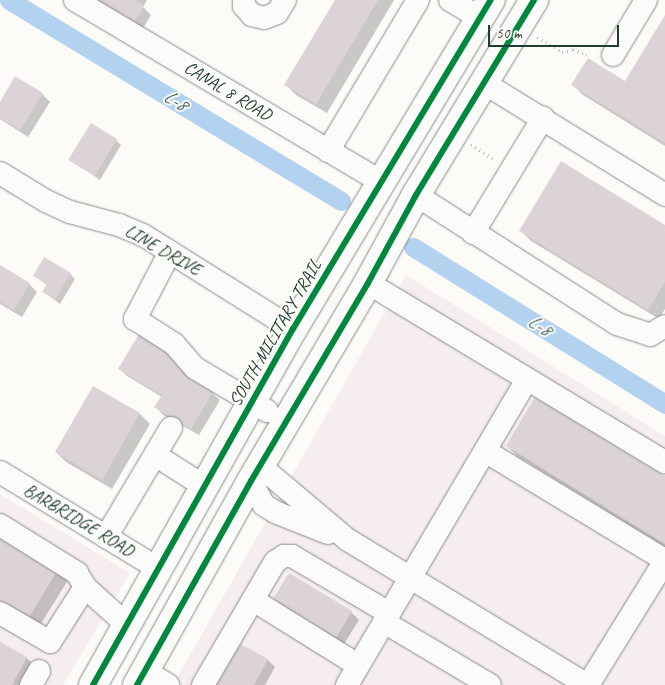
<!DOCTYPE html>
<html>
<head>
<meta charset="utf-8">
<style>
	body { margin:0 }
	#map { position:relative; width:665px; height:685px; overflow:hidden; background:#fcfbf8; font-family:Caveat,sans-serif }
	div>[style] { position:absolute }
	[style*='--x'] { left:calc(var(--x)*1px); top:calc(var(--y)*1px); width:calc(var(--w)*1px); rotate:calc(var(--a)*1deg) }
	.built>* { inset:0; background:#f5edef }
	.shadow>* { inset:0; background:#0003 }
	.canal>* { height:19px; margin:-9.5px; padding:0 9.5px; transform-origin:9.5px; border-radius:9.5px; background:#b2d2f0 }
	.building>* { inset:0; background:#dcd3d8 }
	.path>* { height:3px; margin-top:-1.5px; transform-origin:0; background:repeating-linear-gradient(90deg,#b5b8b6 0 1px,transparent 0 5px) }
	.roads { filter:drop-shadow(0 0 1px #888d8a) drop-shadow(0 0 1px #888d8a) }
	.minor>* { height:22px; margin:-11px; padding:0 11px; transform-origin:11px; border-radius:11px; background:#fbfbf9 }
	.major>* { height:28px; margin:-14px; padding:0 14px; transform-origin:14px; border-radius:14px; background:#fbfbf9 }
	.cycleway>* { height:6px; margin:-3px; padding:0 3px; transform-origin:3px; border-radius:3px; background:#00873e }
	span { translate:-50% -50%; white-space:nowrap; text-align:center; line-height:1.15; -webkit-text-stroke:4px #fdfcf7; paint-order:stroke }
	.street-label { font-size:18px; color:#1f3d34 }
	.water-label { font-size:19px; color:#3c5e62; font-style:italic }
	.scale { position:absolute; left:488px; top:25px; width:131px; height:22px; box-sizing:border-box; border:2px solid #1f3d34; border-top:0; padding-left:6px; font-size:15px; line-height:18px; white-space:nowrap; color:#1f3d34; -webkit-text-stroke:4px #fdfcf7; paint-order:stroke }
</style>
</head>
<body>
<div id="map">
	<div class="built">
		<i style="clip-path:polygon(406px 275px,665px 436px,665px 685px,173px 685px)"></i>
		<i style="clip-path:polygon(0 494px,130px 573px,63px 685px,0 685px)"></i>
	</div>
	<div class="shadow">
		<i style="clip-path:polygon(97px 0,147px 0,143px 7px,151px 15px,142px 30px)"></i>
		<i style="clip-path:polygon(336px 0,394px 0,327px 113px,296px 95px,286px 85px)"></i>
		<i style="clip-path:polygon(665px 17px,665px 146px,583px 95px,573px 85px,625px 82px)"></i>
		<i style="clip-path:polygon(42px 94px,50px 102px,28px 137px,0 119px,0 104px)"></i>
		<i style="clip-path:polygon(116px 140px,121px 145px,100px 180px,70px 159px)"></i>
		<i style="clip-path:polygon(665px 227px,665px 309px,659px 319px,531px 241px,521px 231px)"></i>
		<i style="clip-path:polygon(0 267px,29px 284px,37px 292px,22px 317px,0 304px)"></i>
		<i style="clip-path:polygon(70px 274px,75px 279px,60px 304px,44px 292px,48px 286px,35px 276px)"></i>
		<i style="clip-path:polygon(120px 369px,195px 372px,190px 380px,212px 393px,220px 400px,199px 435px,163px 415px,156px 407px,162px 397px,127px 376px)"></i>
		<i style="clip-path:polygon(93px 387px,140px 414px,150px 424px,112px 489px,66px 462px,56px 452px)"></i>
		<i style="clip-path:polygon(507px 446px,665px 478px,665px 547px,517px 456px)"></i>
		<i style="clip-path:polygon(0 531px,70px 577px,37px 630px,0 608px)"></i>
		<i style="clip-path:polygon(275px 599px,351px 612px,359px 620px,344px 644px,282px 607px)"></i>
		<i style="clip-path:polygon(0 644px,27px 658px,34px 666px,24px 685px,0 685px)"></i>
		<i style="clip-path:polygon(268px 660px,275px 667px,265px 685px,217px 685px)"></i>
	</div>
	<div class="canal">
		<i style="--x:9;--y:0;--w:388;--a:31.2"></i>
		<i style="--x:413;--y:247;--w:297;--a:31.9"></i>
	</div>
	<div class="building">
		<i style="clip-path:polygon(96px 0,135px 0,144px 6px,134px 23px)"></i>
		<i style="clip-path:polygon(335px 0,378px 0,316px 104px,284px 85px)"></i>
		<i style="clip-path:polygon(665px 15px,665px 143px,571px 85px,588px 58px,625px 81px)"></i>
		<i style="clip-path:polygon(15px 76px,43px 93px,20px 130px,0 118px,0 102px)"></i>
		<i style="clip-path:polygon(91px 123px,117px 139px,95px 176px,68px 160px)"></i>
		<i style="clip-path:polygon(561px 161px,665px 225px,665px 282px,648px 310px,519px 231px)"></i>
		<i style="clip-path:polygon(44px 257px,71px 273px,55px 300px,42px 292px,47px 284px,33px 276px)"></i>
		<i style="clip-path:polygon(0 265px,30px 283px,14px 310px,0 302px)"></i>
		<i style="clip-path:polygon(139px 334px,188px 363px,182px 374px,213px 392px,191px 429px,154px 407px,162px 395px,118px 369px)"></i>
		<i style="clip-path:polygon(93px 386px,140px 413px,102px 480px,55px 452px)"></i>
		<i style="clip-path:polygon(535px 397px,665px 476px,665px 544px,506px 446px)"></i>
		<i style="clip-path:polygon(0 529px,60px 566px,27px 621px,0 605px)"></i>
		<i style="clip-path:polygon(289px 573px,352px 611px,336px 638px,273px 599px)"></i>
		<i style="clip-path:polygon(0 642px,27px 657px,12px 685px,0 685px)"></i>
		<i style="clip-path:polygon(239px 643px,268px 659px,254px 685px,216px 685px)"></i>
	</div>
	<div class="path">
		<i style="--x:537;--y:37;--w:29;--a:31"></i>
		<i style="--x:562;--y:52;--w:11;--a:-15"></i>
		<i style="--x:573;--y:49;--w:14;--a:25"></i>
		<i style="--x:586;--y:55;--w:5;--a:-37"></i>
		<i style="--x:471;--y:144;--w:29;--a:34"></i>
	</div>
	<div class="roads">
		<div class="minor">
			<i style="--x:75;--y:0;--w:355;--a:30.7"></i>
			<i style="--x:244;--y:0;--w:6;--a:90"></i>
			<i style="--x:244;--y:6;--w:12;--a:48"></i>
			<i style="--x:252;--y:15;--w:12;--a:14"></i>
			<i style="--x:264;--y:18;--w:14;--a:-21"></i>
			<i style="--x:277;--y:13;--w:15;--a:-58"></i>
			<i style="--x:450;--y:0;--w:35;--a:31"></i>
			<i style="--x:613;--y:55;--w:64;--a:-59"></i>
			<i style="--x:484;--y:83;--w:213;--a:31.7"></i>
			<i style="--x:328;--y:151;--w:176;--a:-59.2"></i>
			<i style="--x:0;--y:173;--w:54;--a:31.3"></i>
			<i style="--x:46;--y:201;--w:26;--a:25"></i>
			<i style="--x:70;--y:212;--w:51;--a:14.9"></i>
			<i style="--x:119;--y:225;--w:26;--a:23"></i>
			<i style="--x:143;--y:235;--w:177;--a:32.1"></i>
			<i style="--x:416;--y:195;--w:239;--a:32.7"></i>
			<i style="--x:617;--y:324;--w:35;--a:18"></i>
			<i style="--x:650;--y:335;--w:17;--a:-31"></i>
			<i style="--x:473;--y:233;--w:135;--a:-58.7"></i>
			<i style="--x:170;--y:252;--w:76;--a:117.6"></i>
			<i style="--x:135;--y:319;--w:46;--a:32.7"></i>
			<i style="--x:174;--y:344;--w:32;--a:49"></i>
			<i style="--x:195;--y:368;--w:84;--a:30.8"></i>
			<i style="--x:368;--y:283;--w:347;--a:31.1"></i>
			<i style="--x:485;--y:451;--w:210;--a:31.2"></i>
			<i style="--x:155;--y:455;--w:58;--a:32.3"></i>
			<i style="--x:260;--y:466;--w:115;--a:40.1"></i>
			<i style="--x:348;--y:540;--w:280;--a:31.2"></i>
			<i style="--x:0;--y:472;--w:184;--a:31.4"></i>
			<i style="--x:251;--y:481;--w:27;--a:62"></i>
			<i style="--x:264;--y:505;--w:13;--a:32"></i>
			<i style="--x:275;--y:512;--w:57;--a:21.6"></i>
			<i style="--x:0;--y:525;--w:91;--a:31.9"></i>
			<i style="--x:77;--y:573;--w:16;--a:60"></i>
			<i style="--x:85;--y:587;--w:55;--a:42.1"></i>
			<i style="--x:106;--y:537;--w:127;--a:-59.2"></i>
			<i style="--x:253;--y:600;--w:123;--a:31.8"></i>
			<i style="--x:0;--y:613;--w:58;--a:30.1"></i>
			<i style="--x:50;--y:642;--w:65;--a:-57.5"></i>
			<i style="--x:384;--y:622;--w:123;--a:30.7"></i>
			<i style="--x:145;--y:671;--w:27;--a:31"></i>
			<i style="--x:31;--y:685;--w:16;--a:-60"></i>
			<i style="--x:203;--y:685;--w:143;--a:-59.7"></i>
			<i style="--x:275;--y:562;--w:11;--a:-34"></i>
			<i style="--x:284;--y:556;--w:8;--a:0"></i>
			<i style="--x:292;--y:556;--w:113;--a:30.4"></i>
			<i style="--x:347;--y:685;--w:354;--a:-59.5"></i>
			<i style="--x:588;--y:685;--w:146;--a:-58.2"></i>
		</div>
		<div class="major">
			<i style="--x:93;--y:685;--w:408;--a:-60.7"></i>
			<i style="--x:293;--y:329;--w:384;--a:-59"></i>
			<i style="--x:137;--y:685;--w:234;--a:-60.8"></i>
			<i style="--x:251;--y:481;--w:230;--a:-59.4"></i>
			<i style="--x:368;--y:283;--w:100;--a:-61.4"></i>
			<i style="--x:416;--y:195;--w:228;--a:-58.8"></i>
		</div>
	</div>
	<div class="cycleway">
		<i style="--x:93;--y:685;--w:408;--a:-60.7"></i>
		<i style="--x:293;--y:329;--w:384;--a:-59"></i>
		<i style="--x:137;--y:685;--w:234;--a:-60.8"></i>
		<i style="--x:251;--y:481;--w:230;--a:-59.4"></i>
		<i style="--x:368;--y:283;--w:100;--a:-61.4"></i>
		<i style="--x:416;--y:195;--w:228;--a:-58.8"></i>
	</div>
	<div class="street-label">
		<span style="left:228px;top:91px;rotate:31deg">CANAL 8 ROAD</span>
		<span style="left:163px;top:250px;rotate:30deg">LINE DRIVE</span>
		<span style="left:275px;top:333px;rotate:-60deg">SOUTH MILITARY TRAIL</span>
		<span style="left:79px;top:520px;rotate:31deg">BARBRIDGE ROAD</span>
	</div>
	<div class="water-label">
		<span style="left:175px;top:101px;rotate:31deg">L-8</span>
		<span style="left:539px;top:326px;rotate:32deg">L-8</span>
	</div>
	<div class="scale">50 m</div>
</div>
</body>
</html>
